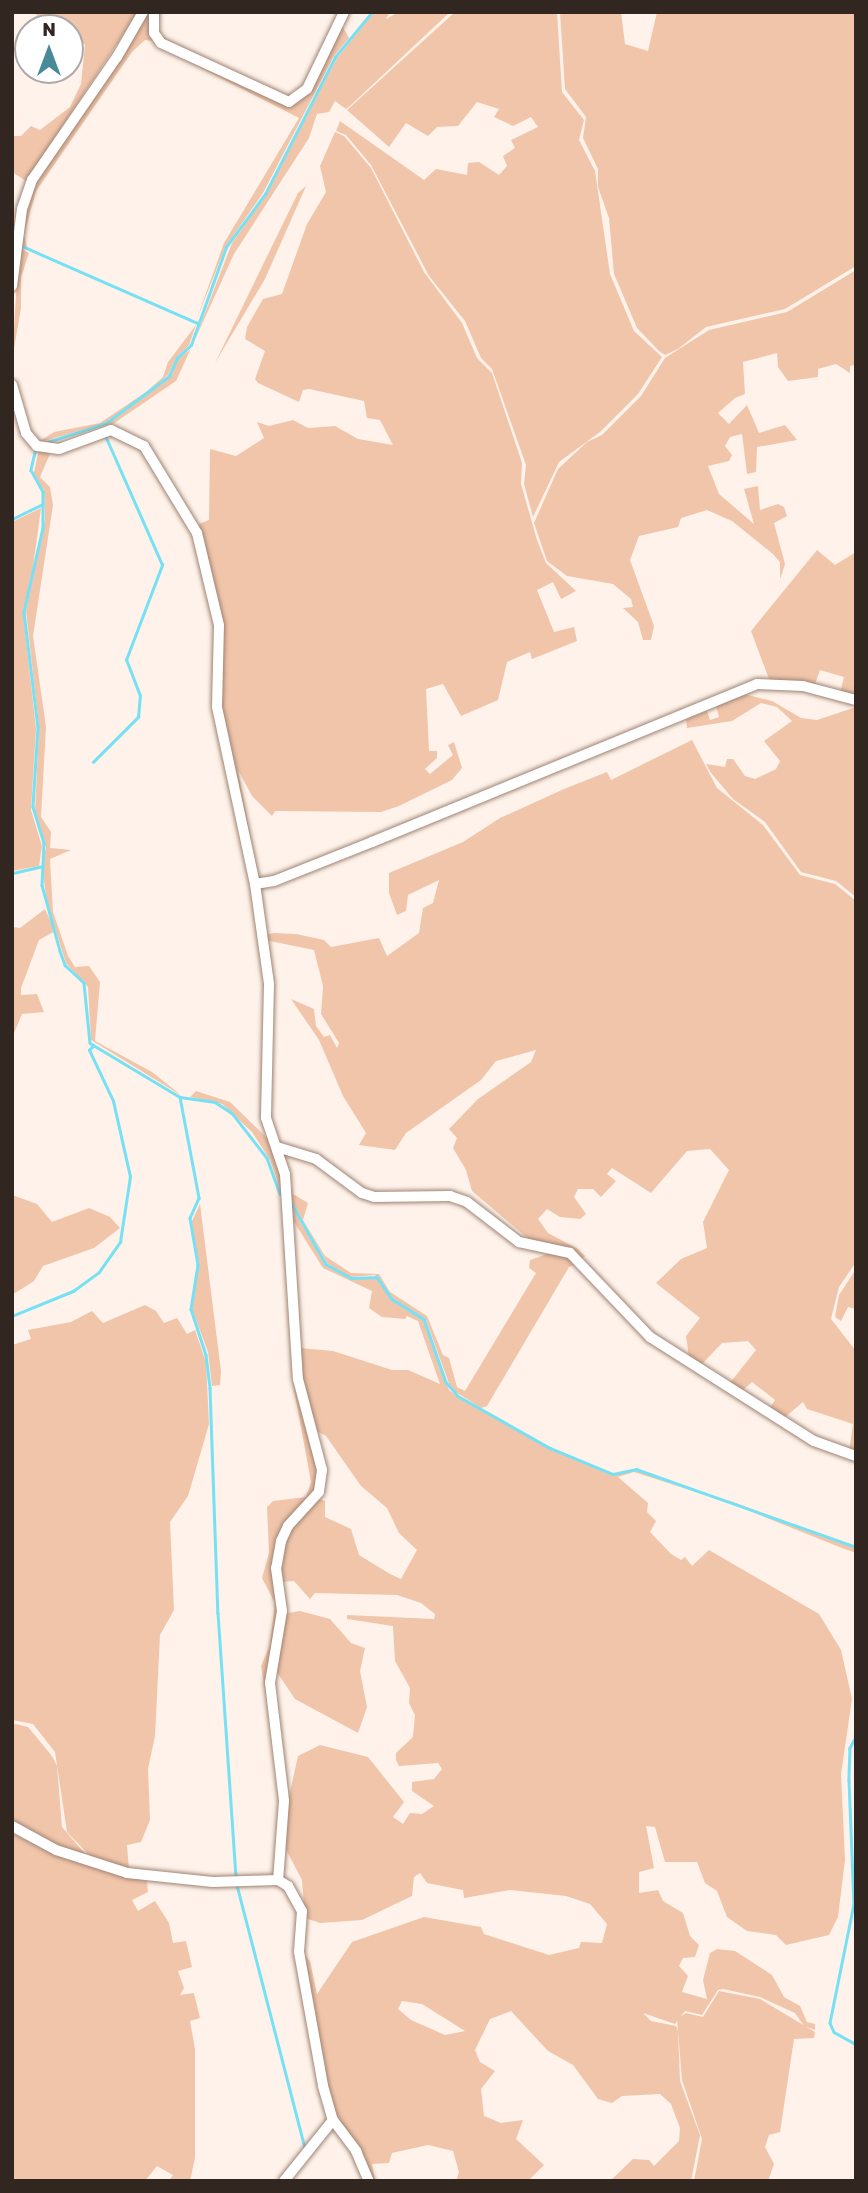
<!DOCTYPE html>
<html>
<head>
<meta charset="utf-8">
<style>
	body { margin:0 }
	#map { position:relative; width:868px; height:2193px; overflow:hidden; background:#fef2ea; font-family:Rubik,sans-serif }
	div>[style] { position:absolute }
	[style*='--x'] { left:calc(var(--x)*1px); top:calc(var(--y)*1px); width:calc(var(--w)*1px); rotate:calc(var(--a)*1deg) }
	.green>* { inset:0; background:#f1c5aa }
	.stream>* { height:2.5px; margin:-1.25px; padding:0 1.25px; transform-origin:1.25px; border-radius:1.25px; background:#76e1f4 }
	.roads { filter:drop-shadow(0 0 2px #9f8373) drop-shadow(0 0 2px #9f8373) }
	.minor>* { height:10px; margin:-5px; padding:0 5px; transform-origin:5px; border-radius:5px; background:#fff }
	span { translate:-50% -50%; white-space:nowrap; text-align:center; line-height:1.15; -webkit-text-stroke:7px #fff; paint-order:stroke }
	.frame { position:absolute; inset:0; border:14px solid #322720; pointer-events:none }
	.north { position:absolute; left:14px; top:14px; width:70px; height:70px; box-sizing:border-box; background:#fff; border:2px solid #ada9a6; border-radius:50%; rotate:0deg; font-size:19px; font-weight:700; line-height:28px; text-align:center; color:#322720 }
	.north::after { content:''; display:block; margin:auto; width:24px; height:32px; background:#468b97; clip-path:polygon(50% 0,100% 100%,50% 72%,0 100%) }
</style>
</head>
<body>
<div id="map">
	<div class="green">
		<i style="clip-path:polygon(34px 12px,138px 12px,26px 181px,12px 172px,12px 136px,21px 136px,31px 126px,40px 130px,70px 107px,81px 84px,85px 45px,70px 28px,43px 22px)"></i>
		<i style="clip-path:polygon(146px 12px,151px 12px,149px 27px,153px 41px,145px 40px,132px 52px,36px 191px,24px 235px,27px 247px,20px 244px,29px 192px)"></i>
		<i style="clip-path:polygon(374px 12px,390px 12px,386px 19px,399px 12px,450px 12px,351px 105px,346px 109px,335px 101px,329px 112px,317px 114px,309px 138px,234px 254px,176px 381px,107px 428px,110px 421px,171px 376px,178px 359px,191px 349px,232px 243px,266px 194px,337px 58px)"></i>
		<i style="clip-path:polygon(455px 12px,557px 12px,562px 92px,584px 120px,579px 140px,595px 171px,610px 274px,634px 331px,662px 357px,638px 394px,600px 432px,559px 462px,533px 517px,524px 484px,526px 465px,492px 369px,481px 358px,465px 321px,429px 276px,371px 165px,346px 135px,336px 131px,340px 121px,424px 180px,436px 169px,467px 175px,468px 163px,479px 162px,499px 175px,507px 166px,503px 156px,515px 148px,511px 140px,538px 127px,531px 117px,513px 126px,494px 117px,499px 109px,477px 102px,458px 126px,437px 127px,428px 136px,406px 123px,389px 147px,347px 110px)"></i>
		<i style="clip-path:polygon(560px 12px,621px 12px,625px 44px,648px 51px,657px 12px,856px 12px,856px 266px,785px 309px,706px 327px,678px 349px,665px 355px,659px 351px,637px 328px,614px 274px,609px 218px,598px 187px,598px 169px,583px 138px,586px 117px,565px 89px)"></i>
		<i style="clip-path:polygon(341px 24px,349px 38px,334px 56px,263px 193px,226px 246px,196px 321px,224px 243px,299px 118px,166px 50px,293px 105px,315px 83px)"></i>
		<i style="clip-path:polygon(335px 132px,344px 136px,371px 168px,424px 272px,462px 323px,477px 358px,492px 373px,522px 463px,521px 484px,537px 540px,546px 563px,576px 591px,561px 599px,553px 582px,537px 590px,554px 632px,574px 627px,577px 641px,532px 659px,530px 652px,507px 662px,498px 700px,461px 716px,443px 684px,426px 689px,429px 751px,437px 751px,437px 758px,425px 769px,430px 774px,453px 755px,448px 745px,454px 742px,462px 768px,452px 780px,399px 806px,381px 812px,275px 811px,272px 816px,252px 796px,238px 770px,257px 872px,218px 707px,221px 642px,199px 524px,209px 520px,210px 449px,236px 456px,264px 438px,257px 422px,269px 426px,293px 420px,308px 428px,335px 426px,358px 439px,393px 445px,380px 420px,367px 418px,364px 401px,309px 389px,303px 390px,299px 402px,258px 383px,255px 379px,265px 351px,245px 339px,247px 327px,263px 299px,282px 294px,307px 224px,326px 192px,320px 166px)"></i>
		<i style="clip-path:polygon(306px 186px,265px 279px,215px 363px,298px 193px)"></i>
		<i style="clip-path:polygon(19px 247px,29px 253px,21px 277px,21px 308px,12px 360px)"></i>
		<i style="clip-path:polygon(856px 270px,856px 365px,850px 366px,850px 373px,836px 364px,818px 369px,818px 377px,788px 381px,778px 367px,777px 353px,743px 362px,745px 394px,735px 398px,718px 413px,729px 424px,747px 405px,759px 433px,785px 425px,797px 440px,757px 447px,756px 472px,747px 474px,742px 434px,730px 437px,725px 446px,732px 455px,729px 461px,708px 466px,719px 494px,754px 524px,744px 489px,758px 486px,760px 510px,778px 504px,784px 507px,787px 516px,774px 523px,785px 564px,780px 579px,780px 562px,773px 554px,732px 521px,707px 510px,681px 518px,678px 527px,639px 536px,630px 560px,654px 626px,651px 640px,643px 640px,638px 622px,623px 608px,633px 607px,631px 599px,613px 584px,567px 576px,547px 561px,534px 523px,558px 469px,587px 442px,602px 435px,641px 396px,665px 358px,709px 330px,787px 312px)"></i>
		<i style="clip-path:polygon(196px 325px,189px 345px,177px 357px,168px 375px,147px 394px,103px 424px,37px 443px,54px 432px,100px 423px,146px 392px,163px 377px,168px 362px)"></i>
		<i style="clip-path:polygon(39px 449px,50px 454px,40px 477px,50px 487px,53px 505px,33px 636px,46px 727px,41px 817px,51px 832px,50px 848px,71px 850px,50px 859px,53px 912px,68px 956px,75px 967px,89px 966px,100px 982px,95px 1041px,152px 1072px,182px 1096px,91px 1040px,88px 987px,66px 963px,47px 903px,42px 866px,46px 847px,35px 812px,39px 727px,26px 611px,45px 519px,44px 490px,33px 477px)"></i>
		<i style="clip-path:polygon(41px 508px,29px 597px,23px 612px,36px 729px,31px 810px,42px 846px,39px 866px,12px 871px,12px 522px)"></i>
		<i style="clip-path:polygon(817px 550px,835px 565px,856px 552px,856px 698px,840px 693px,844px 677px,820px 670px,814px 687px,769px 679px,751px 631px)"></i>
		<i style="clip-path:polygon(743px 694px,772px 701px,801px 718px,817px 720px,856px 707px,856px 897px,836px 881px,801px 872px,765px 822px,733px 799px,711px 773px,706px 764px,725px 767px,727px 759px,733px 759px,745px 776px,755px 779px,776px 769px,780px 761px,764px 741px,792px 721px,777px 707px,761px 703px,732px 721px,687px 728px,686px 719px,707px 711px,710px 720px,719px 717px,716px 706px)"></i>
		<i style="clip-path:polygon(692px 740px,717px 788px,763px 825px,800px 875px,835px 884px,856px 901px,856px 1262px,839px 1287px,831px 1319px,856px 1351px,856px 1452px,849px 1452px,853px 1424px,807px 1409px,803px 1402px,784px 1418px,769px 1409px,775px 1400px,752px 1382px,742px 1391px,730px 1383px,756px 1350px,748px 1341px,722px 1343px,701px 1365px,689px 1357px,686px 1336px,700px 1318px,656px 1283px,681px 1259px,707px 1248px,703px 1222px,729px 1170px,710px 1149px,687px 1151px,651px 1193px,612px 1168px,607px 1174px,616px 1181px,601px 1197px,593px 1189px,578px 1189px,574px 1197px,586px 1214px,580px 1219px,560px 1217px,547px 1209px,538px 1219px,548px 1233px,578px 1249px,585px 1256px,581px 1260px,532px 1242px,472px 1191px,466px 1170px,453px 1148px,457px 1138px,449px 1129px,478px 1099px,531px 1062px,536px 1050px,496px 1061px,481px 1080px,406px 1133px,395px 1150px,359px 1145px,366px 1133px,343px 1096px,319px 1040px,291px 999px,314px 1009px,316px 1026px,324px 1037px,330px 1035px,337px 1048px,339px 1043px,321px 1014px,323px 986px,314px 950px,265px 940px,265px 935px,274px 933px,296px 934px,324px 940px,331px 947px,379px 938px,387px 956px,419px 933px,423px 908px,433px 903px,439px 880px,408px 895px,406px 911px,397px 915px,389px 893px,389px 873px,463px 842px,500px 818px,564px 789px,607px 772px,611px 780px)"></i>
		<i style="clip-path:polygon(45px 909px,55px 931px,39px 940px,21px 988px,21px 995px,37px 994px,44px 1012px,22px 1014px,12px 1038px,13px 927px,20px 928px)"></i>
		<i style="clip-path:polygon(196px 1091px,230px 1102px,268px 1139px,281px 1173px,281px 1192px,270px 1160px,252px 1132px,222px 1104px,190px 1097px)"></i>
		<i style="clip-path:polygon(281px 1150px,293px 1194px,308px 1203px,303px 1220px,325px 1256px,351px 1273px,379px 1274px,390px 1292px,427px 1316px,443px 1355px,449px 1358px,457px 1387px,465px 1391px,536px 1273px,529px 1268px,530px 1260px,559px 1250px,577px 1264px,569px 1267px,487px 1406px,481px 1408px,451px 1389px,426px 1320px,392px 1298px,375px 1275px,350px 1277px,327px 1263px,289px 1196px)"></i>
		<i style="clip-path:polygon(12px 1195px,37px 1204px,52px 1222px,89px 1208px,110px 1217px,120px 1228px,94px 1248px,43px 1266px,34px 1281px,12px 1295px)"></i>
		<i style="clip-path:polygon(evenodd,288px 1200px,325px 1265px,351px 1279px,376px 1278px,392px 1300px,424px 1320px,449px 1390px,469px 1404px,550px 1449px,613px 1475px,635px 1470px,736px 1503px,856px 1548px,856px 1553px,842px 1548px,727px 1502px,634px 1472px,618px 1477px,648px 1503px,647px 1512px,656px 1521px,650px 1532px,671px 1554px,681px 1560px,685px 1557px,692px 1566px,709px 1550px,819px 1614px,841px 1650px,852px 1699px,841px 1774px,845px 1860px,838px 1917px,829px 1935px,786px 1945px,776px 1935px,747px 1931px,727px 1917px,717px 1891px,705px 1883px,697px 1862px,665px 1862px,655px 1827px,646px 1826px,654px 1868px,639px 1872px,639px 1893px,658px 1890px,663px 1901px,683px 1913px,690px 1936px,699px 1945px,695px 1957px,683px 1958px,679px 1966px,688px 1976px,682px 1992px,707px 1999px,703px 1980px,710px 1953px,717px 1949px,735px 1951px,772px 1975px,784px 1997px,800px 2006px,807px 2022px,815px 2024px,815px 2030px,804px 2026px,795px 2013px,760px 1997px,723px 1989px,718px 1990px,702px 2015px,685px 2011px,675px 2024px,643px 2013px,651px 2021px,676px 2026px,678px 2031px,680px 2081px,700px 2135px,691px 2181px,610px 2181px,633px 2159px,649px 2160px,654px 2166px,679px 2141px,680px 2128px,671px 2104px,660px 2094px,622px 2096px,612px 2103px,598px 2099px,573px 2065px,548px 2051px,511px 2011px,490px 2019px,475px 2050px,480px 2062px,495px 2071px,481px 2089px,484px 2116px,501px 2123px,523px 2120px,516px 2139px,544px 2165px,529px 2180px,456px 2181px,459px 2172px,453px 2151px,428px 2145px,392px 2153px,389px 2163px,372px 2164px,375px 2181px,370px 2181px,338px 2125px,324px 2082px,313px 2004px,316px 2000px,313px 2002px,302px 1953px,310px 1961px,317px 1994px,352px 1942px,424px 1917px,481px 1927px,484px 1934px,549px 1955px,579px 1948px,581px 1942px,602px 1943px,607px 1924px,590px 1904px,566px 1896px,510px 1890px,464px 1898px,463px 1890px,427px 1883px,420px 1873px,414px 1877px,412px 1896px,362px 1920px,320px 1923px,305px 1918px,302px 1880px,280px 1838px,298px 1756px,320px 1745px,368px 1757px,404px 1802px,393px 1817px,403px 1824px,410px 1813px,422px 1814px,434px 1806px,412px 1791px,412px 1782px,434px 1779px,442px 1769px,438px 1763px,399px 1766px,396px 1760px,396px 1753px,413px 1737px,415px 1715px,409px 1703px,410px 1688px,395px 1661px,393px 1626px,347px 1619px,347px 1615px,434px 1619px,435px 1614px,421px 1603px,397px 1595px,315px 1593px,310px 1599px,294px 1581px,280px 1582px,283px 1540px,316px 1498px,325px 1501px,325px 1517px,351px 1529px,359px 1555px,390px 1574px,401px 1579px,417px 1550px,399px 1533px,387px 1508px,361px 1486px,326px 1436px,311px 1428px,303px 1396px,300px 1348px,333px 1351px,392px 1370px,408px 1370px,440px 1384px,418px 1321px,407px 1316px,405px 1319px,382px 1317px,369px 1308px,372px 1291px,323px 1268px,291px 1217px,288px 1200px,402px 2001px,422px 2004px,465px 2031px,445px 2035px,411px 2020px,398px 2009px,402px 2001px)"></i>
		<i style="clip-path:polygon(200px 1204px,221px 1371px,220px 1385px,212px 1386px,208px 1352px,192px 1309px,199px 1264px,191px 1223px)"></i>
		<i style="clip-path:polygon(856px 1269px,856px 1309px,848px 1307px,841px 1321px,835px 1317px,839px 1295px)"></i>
		<i style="clip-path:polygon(145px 1305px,156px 1311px,164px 1323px,177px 1318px,187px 1334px,195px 1330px,206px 1362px,209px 1424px,188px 1496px,170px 1522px,174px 1610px,160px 1635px,155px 1736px,148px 1769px,150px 1820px,141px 1842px,127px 1845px,129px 1870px,96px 1862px,67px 1832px,55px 1752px,33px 1724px,12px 1720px,12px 1345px,31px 1339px,28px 1330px,71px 1322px,92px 1311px,103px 1323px)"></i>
		<i style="clip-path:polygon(293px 1384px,318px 1466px,316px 1489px,280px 1533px,279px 1613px,266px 1672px,271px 1728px,261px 1666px,270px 1645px,275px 1603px,262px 1578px,269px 1553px,267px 1507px,273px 1501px,306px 1497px,311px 1482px)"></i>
		<i style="clip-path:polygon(300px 1611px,330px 1619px,351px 1643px,365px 1648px,360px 1671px,367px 1707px,358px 1733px,295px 1699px,272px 1665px,283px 1614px)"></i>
		<i style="clip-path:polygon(12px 1723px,28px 1727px,52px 1756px,57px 1766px,62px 1827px,88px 1857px,59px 1849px,12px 1823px)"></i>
		<i style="clip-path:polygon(12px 1833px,57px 1856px,147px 1881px,148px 1892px,132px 1900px,138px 1911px,155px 1901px,169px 1923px,173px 1943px,186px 1941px,192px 1967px,178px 1971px,184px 1988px,180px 1995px,194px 1993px,200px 2018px,190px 2021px,195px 2049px,195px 2158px,190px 2181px,169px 2181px,173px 2175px,157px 2166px,145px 2181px,12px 2181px)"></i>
		<i style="clip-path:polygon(719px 1991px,760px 1999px,815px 2032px,814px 2038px,794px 2039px,780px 2132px,769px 2135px,765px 2147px,774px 2164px,768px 2181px,694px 2181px,702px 2139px,682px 2080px,677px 2019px,686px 2013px,703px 2017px)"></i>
	</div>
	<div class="stream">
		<i style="--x:22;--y:246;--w:191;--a:23.7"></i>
		<i style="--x:44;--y:443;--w:65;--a:-17.9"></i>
		<i style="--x:106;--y:423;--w:79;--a:-36.7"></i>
		<i style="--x:169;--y:376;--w:20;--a:-66"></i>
		<i style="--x:177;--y:358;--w:19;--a:-43"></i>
		<i style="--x:191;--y:345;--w:104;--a:-70.3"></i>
		<i style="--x:226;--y:247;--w:66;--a:-53.7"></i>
		<i style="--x:265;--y:194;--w:154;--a:-62.9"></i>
		<i style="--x:335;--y:57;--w:58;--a:-50.6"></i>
		<i style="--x:36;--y:448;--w:23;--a:103"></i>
		<i style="--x:31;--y:470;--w:25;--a:61"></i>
		<i style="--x:43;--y:492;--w:36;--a:90"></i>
		<i style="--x:43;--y:528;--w:86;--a:102.7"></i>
		<i style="--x:24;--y:612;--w:116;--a:83.1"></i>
		<i style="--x:38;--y:727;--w:80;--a:93.6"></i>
		<i style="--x:33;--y:807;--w:38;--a:73"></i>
		<i style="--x:44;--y:843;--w:42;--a:92.7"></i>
		<i style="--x:42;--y:885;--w:68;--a:74.7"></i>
		<i style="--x:60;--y:951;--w:15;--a:70"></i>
		<i style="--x:65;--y:965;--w:26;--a:43"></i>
		<i style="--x:84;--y:983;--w:60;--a:84.3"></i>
		<i style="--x:90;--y:1043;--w:105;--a:31"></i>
		<i style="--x:180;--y:1097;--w:35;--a:8"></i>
		<i style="--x:215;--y:1102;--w:20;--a:33"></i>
		<i style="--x:232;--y:1113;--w:57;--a:52.1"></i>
		<i style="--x:267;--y:1158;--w:38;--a:70"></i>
		<i style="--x:12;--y:519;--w:34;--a:-26"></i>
		<i style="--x:93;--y:762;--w:64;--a:-45"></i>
		<i style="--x:138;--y:717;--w:21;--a:-85"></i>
		<i style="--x:140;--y:696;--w:39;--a:-111"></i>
		<i style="--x:126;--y:660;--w:102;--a:-69.2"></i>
		<i style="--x:162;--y:565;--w:139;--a:-113.8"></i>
		<i style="--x:13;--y:873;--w:28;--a:-13"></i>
		<i style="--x:180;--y:1097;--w:103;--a:79.3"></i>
		<i style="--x:199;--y:1198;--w:22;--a:114"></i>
		<i style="--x:190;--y:1218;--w:48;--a:80.3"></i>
		<i style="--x:198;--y:1265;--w:45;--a:99"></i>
		<i style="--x:191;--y:1309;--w:48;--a:71.9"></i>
		<i style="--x:206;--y:1355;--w:33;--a:83"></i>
		<i style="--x:210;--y:1388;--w:225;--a:88"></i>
		<i style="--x:218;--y:1613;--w:265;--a:86.1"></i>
		<i style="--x:291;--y:1202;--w:71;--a:60.6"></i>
		<i style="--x:326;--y:1264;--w:29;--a:29"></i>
		<i style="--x:351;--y:1278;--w:26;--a:-2"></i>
		<i style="--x:377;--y:1277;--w:27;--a:56"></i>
		<i style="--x:392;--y:1299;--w:38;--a:32"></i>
		<i style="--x:424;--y:1319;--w:67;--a:70.8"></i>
		<i style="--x:446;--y:1382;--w:18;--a:49"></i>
		<i style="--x:458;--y:1396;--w:106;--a:29.5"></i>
		<i style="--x:550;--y:1448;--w:68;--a:22.4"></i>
		<i style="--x:613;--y:1474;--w:24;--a:-12"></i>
		<i style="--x:636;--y:1469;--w:233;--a:19.5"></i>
		<i style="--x:12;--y:1316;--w:66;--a:-22.3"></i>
		<i style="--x:73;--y:1291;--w:32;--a:-36"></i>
		<i style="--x:99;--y:1272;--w:37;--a:-55"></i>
		<i style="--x:120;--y:1242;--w:66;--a:-81.3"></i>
		<i style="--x:130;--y:1177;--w:78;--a:-102.6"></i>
		<i style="--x:113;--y:1101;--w:56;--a:-115.2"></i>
		<i style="--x:89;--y:1050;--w:6;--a:-45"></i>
		<i style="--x:856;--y:1737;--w:13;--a:119"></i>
		<i style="--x:850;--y:1748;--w:32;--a:92"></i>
		<i style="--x:849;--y:1780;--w:124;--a:87.7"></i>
		<i style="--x:854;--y:1904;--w:121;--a:101.4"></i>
		<i style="--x:830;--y:2023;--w:10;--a:66"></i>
		<i style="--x:834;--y:2032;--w:25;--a:29"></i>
		<i style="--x:237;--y:1885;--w:271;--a:75.5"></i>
	</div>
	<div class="roads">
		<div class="minor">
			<i style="--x:154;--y:12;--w:21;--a:90"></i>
			<i style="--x:154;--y:33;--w:12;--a:55"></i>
			<i style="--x:161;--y:43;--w:141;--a:24.7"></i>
			<i style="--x:289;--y:102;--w:22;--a:-36"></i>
			<i style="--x:307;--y:89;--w:85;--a:-64.3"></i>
			<i style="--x:12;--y:286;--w:78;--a:-82.6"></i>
			<i style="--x:22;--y:209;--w:31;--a:-71"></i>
			<i style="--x:32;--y:180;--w:150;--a:-55.4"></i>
			<i style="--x:117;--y:57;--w:52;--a:-60"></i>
			<i style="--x:12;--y:385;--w:50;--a:73.7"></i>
			<i style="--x:26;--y:433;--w:17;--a:50"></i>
			<i style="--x:37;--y:446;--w:22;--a:8"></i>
			<i style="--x:59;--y:449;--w:55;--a:-20.1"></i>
			<i style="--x:111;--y:430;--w:37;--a:26"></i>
			<i style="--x:144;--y:446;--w:102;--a:58.7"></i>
			<i style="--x:197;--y:533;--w:95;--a:76.6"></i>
			<i style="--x:219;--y:625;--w:82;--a:91.4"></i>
			<i style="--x:217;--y:707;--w:181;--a:77.9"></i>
			<i style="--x:255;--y:884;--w:101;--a:82"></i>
			<i style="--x:269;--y:984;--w:134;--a:91.3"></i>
			<i style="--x:266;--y:1118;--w:59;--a:71.3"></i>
			<i style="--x:285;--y:1174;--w:205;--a:86.4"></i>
			<i style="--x:298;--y:1379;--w:94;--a:75.2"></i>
			<i style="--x:322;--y:1470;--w:22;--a:98"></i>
			<i style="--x:319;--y:1492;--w:46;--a:132.4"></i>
			<i style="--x:288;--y:1526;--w:17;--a:115"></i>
			<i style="--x:281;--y:1541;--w:27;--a:100"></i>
			<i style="--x:276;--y:1568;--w:43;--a:82.1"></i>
			<i style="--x:282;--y:1611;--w:73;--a:99.5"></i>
			<i style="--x:270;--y:1683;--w:119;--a:83.2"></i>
			<i style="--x:284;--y:1801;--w:79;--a:94.3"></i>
			<i style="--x:255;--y:884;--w:19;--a:-9"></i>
			<i style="--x:274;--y:881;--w:105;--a:-21.7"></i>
			<i style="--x:372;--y:842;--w:416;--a:-22.3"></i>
			<i style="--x:757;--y:684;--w:46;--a:2.5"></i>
			<i style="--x:803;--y:686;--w:55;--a:14.8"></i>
			<i style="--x:277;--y:1147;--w:41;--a:17.1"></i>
			<i style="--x:316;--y:1159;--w:57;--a:36.5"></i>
			<i style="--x:362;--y:1193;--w:13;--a:18"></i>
			<i style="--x:374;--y:1197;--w:76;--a:-0.8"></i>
			<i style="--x:450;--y:1196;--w:18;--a:19"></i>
			<i style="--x:467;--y:1202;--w:66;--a:37.6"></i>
			<i style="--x:519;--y:1242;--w:52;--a:12.2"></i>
			<i style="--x:570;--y:1253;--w:116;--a:46.4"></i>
			<i style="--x:650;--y:1337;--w:194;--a:32.4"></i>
			<i style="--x:814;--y:1441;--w:45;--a:19.7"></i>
			<i style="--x:12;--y:1826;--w:50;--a:28.6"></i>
			<i style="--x:56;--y:1850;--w:75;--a:17.9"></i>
			<i style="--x:127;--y:1873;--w:86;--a:6"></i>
			<i style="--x:213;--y:1882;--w:65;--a:-1.8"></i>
			<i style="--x:278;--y:1880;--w:12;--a:31"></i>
			<i style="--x:288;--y:1886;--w:29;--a:61"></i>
			<i style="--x:302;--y:1911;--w:41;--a:94.2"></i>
			<i style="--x:299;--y:1952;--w:136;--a:79.8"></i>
			<i style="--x:323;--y:2086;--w:35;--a:74"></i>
			<i style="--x:333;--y:2120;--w:39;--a:53"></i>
			<i style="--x:356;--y:2151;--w:33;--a:67"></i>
			<i style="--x:284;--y:2181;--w:78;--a:-51.2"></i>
		</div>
	</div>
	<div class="frame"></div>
	<div class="north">N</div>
</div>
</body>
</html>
